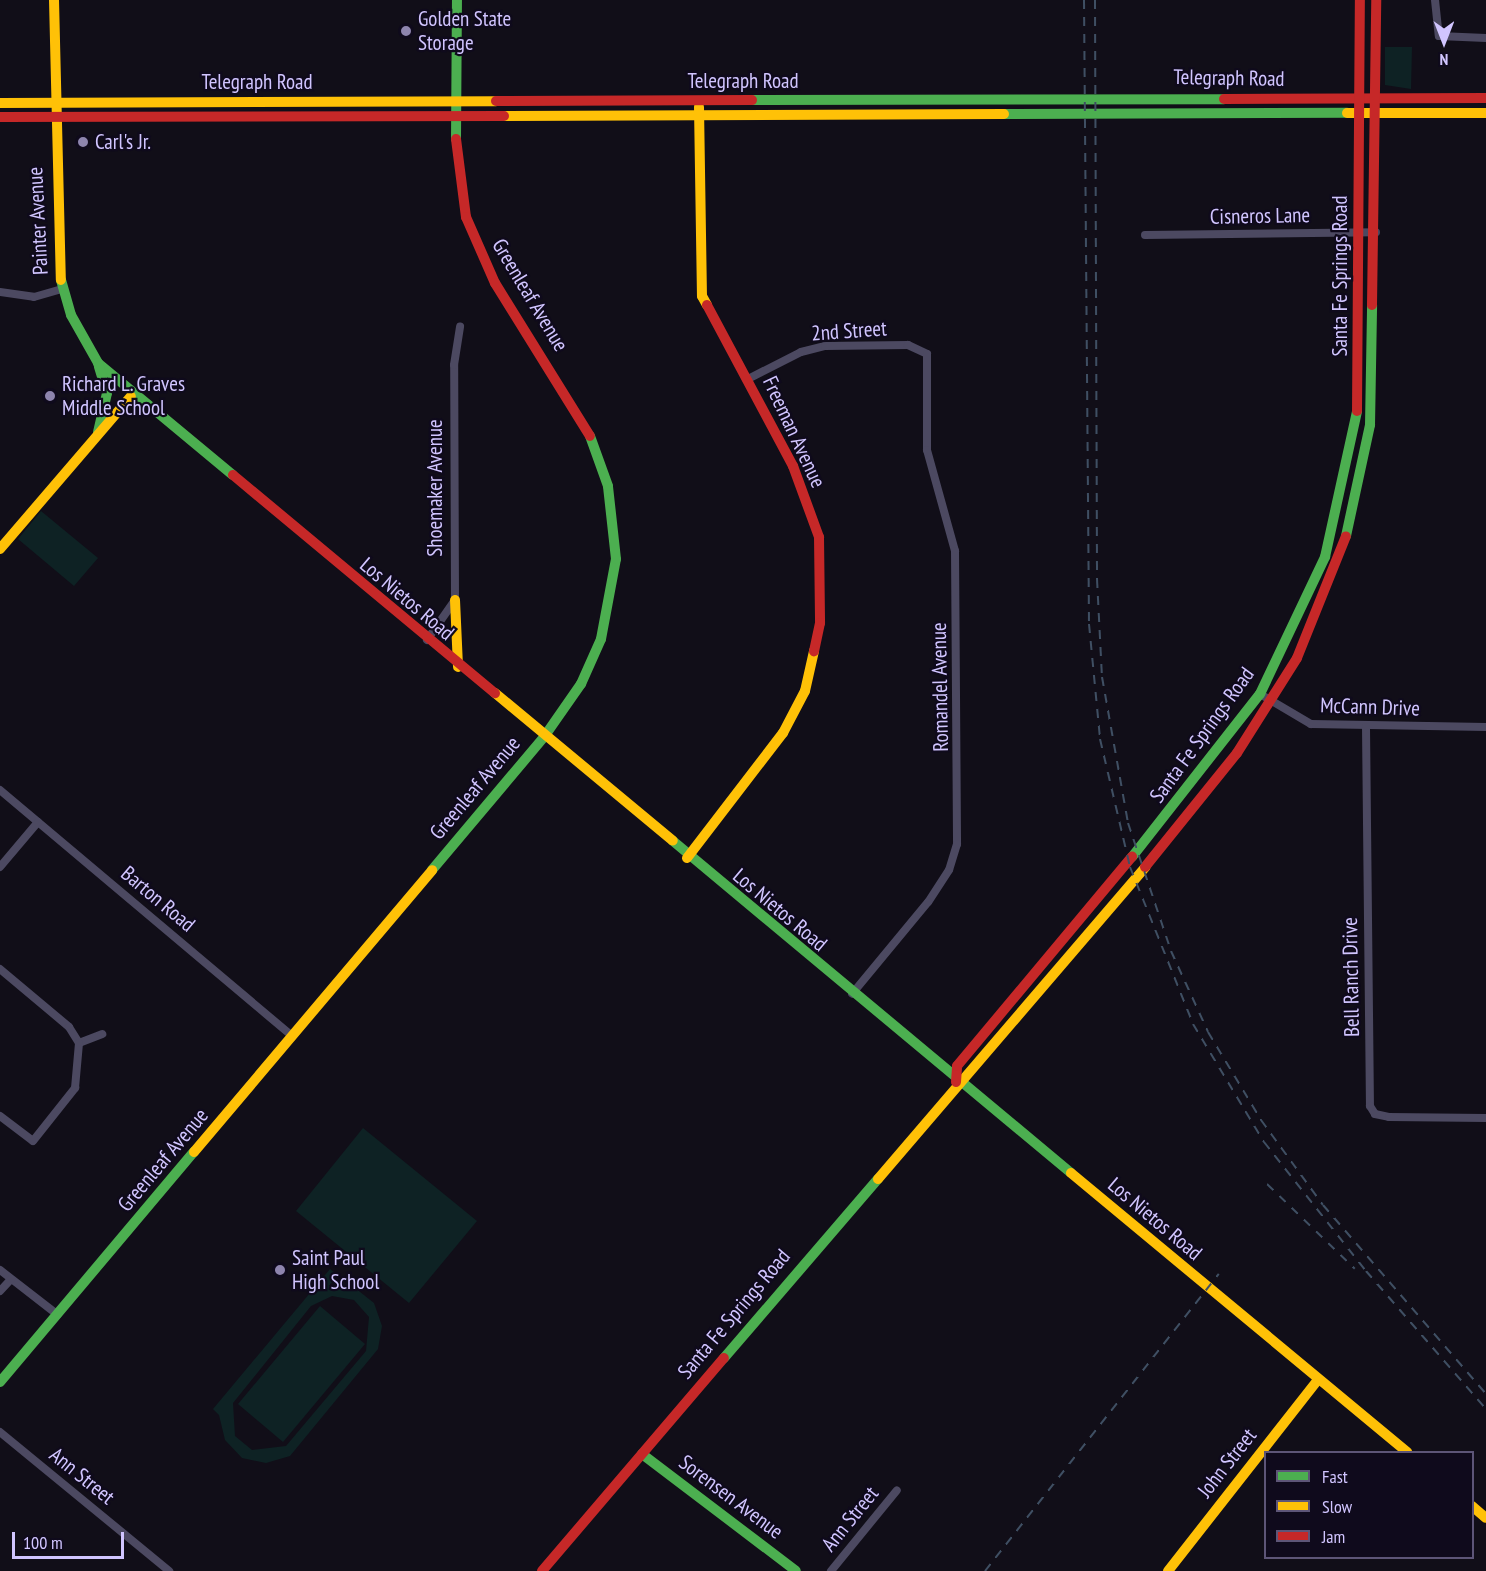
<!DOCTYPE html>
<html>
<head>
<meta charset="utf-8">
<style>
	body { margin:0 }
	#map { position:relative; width:1486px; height:1571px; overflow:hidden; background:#110e18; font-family:"PT Sans Narrow",sans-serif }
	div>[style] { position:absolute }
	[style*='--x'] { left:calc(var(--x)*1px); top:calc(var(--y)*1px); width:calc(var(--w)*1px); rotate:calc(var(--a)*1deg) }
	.green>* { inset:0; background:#0e2224 }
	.street>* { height:8px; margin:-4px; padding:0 4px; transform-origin:4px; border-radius:4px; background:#4c4961 }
	.fast>* { height:10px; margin:-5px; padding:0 5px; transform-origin:5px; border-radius:5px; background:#4caf50 }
	.slow>* { height:10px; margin:-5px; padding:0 5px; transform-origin:5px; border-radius:5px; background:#ffc107 }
	.jam>* { height:10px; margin:-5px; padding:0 5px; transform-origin:5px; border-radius:5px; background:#c62828 }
	.rail>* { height:2px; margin-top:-1px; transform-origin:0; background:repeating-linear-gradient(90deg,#3f4f63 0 9px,transparent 0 17px) }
	.dots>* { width:16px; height:16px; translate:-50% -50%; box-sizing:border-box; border:3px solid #0f0a1c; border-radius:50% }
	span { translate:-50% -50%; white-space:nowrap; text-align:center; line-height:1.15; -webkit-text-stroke:4.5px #0f0a1c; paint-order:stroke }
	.poi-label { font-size:21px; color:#d1c5ff }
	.left { translate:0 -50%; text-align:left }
	.street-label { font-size:21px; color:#d1c5ff }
	.legend { position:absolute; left:1264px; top:1451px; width:210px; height:108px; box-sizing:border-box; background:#0f0a1c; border:2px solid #5d5577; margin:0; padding:8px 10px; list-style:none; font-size:18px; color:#d1c5ff }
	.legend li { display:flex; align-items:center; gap:12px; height:30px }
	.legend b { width:30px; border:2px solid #5d5577 }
	.north { position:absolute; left:1414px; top:12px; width:60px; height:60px; -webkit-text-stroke:4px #0f0a1c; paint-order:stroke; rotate:180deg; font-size:16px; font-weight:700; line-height:24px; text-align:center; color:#d1c5ff }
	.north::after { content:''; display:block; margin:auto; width:21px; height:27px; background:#d1c5ff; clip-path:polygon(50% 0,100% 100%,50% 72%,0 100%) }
	.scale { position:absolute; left:12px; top:1532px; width:112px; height:27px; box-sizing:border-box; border:3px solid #d1c5ff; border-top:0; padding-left:8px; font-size:18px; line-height:21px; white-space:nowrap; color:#d1c5ff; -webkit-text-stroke:4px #0f0a1c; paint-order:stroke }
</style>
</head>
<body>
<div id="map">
	<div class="green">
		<i style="clip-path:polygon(1385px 47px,1412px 47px,1411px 89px,1385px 85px)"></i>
		<i style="clip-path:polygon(41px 511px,98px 558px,74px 586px,18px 539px)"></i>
		<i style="clip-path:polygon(363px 1128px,477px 1221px,409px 1303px,296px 1211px)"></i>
		<i style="clip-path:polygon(evenodd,330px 1269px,338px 1275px,329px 1286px,355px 1288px,374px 1303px,382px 1326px,378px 1349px,290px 1456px,266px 1463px,242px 1458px,225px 1440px,219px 1415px,213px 1409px,330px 1269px,332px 1296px,354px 1300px,369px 1317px,366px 1351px,286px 1446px,252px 1450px,235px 1436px,233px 1403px,311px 1306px,332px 1296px)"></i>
		<i style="clip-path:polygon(320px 1306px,365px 1344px,283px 1442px,238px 1404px)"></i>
	</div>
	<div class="street">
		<i style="--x:1435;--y:0;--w:36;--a:84"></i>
		<i style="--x:1439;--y:36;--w:47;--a:2.4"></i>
		<i style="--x:1145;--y:235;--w:231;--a:-0.7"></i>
		<i style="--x:0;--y:292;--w:34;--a:8"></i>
		<i style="--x:34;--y:297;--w:29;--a:-16"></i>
		<i style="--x:748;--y:379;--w:59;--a:-27"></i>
		<i style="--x:801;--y:352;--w:25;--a:-14"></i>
		<i style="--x:825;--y:346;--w:83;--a:-0.7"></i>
		<i style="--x:908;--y:345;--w:21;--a:25"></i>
		<i style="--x:927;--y:354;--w:96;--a:90"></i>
		<i style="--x:927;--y:450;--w:105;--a:74.5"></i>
		<i style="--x:955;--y:551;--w:293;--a:89.6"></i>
		<i style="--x:957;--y:844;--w:27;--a:107"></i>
		<i style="--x:949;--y:870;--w:38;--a:123"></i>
		<i style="--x:928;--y:902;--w:119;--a:129.6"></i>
		<i style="--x:427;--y:640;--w:49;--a:-55"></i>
		<i style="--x:455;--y:600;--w:235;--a:-90.2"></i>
		<i style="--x:454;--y:365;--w:39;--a:-81"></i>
		<i style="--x:1260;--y:694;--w:59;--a:30.5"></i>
		<i style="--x:1311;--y:724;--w:175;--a:1"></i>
		<i style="--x:1366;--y:727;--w:379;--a:89.4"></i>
		<i style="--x:1370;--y:1106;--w:9;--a:58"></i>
		<i style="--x:1375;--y:1114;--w:14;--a:12"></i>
		<i style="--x:1389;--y:1117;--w:97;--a:0.6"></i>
		<i style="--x:0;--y:790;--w:382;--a:40.1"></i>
		<i style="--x:0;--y:867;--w:59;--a:-49.8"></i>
		<i style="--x:0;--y:969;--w:90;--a:40"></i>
		<i style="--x:69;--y:1027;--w:19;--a:58"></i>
		<i style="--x:79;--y:1043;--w:25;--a:-21"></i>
		<i style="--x:0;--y:1116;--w:41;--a:37.1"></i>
		<i style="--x:33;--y:1141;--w:68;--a:-51.6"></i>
		<i style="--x:75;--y:1088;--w:45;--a:-84.9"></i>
		<i style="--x:0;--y:1270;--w:73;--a:37.8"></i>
		<i style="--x:0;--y:1291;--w:16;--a:-47"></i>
		<i style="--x:0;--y:1432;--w:219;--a:39.4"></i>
		<i style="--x:831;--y:1571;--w:104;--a:-50.8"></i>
	</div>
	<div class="fast">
		<i style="--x:752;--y:100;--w:472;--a:-0.1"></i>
		<i style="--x:1004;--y:114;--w:343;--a:-0.2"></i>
		<i style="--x:456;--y:139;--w:139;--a:-89.6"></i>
		<i style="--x:61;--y:280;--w:36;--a:74"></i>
		<i style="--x:71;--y:315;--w:55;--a:60.6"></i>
		<i style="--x:98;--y:363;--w:175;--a:39.7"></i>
		<i style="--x:98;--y:432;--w:40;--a:-77"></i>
		<i style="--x:107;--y:393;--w:28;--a:-107"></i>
		<i style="--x:1346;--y:536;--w:114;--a:-77.8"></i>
		<i style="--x:1370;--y:425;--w:120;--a:-89"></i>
		<i style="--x:673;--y:841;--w:518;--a:39.83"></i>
		<i style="--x:1132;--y:857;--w:207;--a:-51.9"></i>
		<i style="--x:1260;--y:694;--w:152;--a:-64.6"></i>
		<i style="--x:1325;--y:557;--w:149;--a:-77.6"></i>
		<i style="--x:432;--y:870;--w:174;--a:-49.9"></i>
		<i style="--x:544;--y:737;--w:65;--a:-55.1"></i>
		<i style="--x:581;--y:684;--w:49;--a:-66"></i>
		<i style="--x:601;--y:639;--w:81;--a:-79.4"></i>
		<i style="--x:616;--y:559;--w:73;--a:-96.3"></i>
		<i style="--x:608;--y:486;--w:53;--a:-109.8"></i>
		<i style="--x:724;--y:1358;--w:236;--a:-49.3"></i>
		<i style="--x:0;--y:1382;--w:301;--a:-49.9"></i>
		<i style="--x:642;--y:1454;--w:193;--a:37.2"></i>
	</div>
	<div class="slow">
		<i style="--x:54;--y:0;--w:280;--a:88.6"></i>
		<i style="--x:0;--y:103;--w:496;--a:-0.2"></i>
		<i style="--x:699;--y:107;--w:189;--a:89.1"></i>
		<i style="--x:702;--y:296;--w:10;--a:61"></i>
		<i style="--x:1347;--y:113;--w:139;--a:0"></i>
		<i style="--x:504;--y:116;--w:500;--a:-0.23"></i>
		<i style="--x:0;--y:549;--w:201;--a:-49.4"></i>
		<i style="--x:455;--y:600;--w:67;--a:87.4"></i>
		<i style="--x:495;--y:693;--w:231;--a:39.7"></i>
		<i style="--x:687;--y:858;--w:158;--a:-52.5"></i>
		<i style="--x:783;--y:733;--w:47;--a:-62.4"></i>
		<i style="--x:805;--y:691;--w:41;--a:-77.3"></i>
		<i style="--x:194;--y:1152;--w:369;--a:-49.8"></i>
		<i style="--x:1071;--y:1173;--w:437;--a:39.7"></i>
		<i style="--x:878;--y:1179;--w:411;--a:-49.4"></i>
		<i style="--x:1472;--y:1506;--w:18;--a:41"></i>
		<i style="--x:1168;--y:1571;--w:243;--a:-51.9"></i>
	</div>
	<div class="jam">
		<i style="--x:1224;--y:99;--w:262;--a:-0.2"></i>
		<i style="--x:496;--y:101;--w:256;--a:-0.2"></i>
		<i style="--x:0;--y:117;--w:504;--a:-0.11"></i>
		<i style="--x:456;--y:139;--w:79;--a:82.7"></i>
		<i style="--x:466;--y:217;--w:72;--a:66.3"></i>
		<i style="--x:495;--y:283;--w:180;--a:58.2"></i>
		<i style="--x:707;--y:305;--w:183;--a:61.9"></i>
		<i style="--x:793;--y:466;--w:76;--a:69.9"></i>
		<i style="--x:819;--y:537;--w:86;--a:89.3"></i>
		<i style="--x:820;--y:623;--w:29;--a:102"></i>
		<i style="--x:1372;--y:305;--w:305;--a:-89.2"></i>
		<i style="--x:1357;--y:411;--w:411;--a:-89.6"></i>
		<i style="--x:233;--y:475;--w:341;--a:39.8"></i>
		<i style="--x:1145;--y:867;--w:146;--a:-51.1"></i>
		<i style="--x:1237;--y:753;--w:112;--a:-57.7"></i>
		<i style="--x:1297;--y:658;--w:131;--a:-68.1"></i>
		<i style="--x:956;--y:1082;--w:16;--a:-86"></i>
		<i style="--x:957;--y:1066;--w:273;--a:-50.1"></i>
		<i style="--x:542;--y:1571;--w:280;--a:-49.5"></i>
	</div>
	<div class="rail">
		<i style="--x:1084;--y:0;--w:624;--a:89.54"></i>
		<i style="--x:1089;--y:624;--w:116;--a:84.5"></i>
		<i style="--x:1100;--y:739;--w:131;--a:76.8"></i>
		<i style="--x:1130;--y:867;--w:169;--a:68.1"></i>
		<i style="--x:1193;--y:1024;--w:138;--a:59"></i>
		<i style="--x:1264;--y:1142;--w:164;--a:51.7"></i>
		<i style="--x:1366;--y:1271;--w:183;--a:49"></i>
		<i style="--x:1095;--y:0;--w:579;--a:89.8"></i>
		<i style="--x:1097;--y:579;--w:98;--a:87.1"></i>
		<i style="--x:1102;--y:677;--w:148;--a:79.9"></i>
		<i style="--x:1128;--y:823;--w:135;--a:71.4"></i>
		<i style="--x:1171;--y:951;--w:89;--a:65.4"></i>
		<i style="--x:1208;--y:1032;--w:103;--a:58.9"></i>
		<i style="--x:1261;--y:1120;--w:105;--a:53.9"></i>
		<i style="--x:1323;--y:1205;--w:250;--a:49.2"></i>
		<i style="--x:1267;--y:1184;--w:122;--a:44"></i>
		<i style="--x:985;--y:1571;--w:378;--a:-51.8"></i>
	</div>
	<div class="dots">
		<i style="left:406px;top:31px;background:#8e85ae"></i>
		<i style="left:83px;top:142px;background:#8e85ae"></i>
		<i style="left:50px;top:396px;background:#8e85ae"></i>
		<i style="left:280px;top:1270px;background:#8e85ae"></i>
	</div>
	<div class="poi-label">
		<span class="left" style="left:418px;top:31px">Golden State<br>Storage</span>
		<span class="left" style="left:95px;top:142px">Carl's Jr.</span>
		<span class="left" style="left:62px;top:396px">Richard L. Graves<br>Middle School</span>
		<span class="left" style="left:292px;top:1270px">Saint Paul<br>High School</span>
	</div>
	<div class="street-label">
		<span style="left:1229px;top:78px;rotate:1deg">Telegraph Road</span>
		<span style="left:743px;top:81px">Telegraph Road</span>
		<span style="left:257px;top:82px">Telegraph Road</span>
		<span style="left:1260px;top:216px;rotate:-1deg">Cisneros Lane</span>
		<span style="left:38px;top:221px;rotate:-93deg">Painter Avenue</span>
		<span style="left:1340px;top:276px;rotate:-90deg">Santa Fe Springs Road</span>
		<span style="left:530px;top:295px;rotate:59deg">Greenleaf Avenue</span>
		<span style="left:849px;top:331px;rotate:-4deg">2nd Street</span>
		<span style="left:794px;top:432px;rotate:65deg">Freeman Avenue</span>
		<span style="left:435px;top:488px;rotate:-90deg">Shoemaker Avenue</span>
		<span style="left:407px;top:599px;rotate:40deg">Los Nietos Road</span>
		<span style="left:940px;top:687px;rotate:-91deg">Romandel Avenue</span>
		<span style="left:1370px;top:707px;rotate:2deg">McCann Drive</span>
		<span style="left:1202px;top:735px;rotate:-54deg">Santa Fe Springs Road</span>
		<span style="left:475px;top:788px;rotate:-50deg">Greenleaf Avenue</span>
		<span style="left:158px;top:899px;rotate:40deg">Barton Road</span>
		<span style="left:780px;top:910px;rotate:40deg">Los Nietos Road</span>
		<span style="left:1351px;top:977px;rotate:-91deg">Bell Ranch Drive</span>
		<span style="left:163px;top:1160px;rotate:-50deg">Greenleaf Avenue</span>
		<span style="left:1155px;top:1219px;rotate:40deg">Los Nietos Road</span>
		<span style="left:734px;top:1314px;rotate:-50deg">Santa Fe Springs Road</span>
		<span style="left:1227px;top:1463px;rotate:-52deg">John Street</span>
		<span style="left:82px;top:1476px;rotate:39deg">Ann Street</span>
		<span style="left:731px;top:1497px;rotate:37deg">Sorensen Avenue</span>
		<span style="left:850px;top:1519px;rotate:-51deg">Ann Street</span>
	</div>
	<ul class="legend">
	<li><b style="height:8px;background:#4caf50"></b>Fast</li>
	<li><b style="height:8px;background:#ffc107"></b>Slow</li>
	<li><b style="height:8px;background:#c62828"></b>Jam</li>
	</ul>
	<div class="north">N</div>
	<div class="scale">100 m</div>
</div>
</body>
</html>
